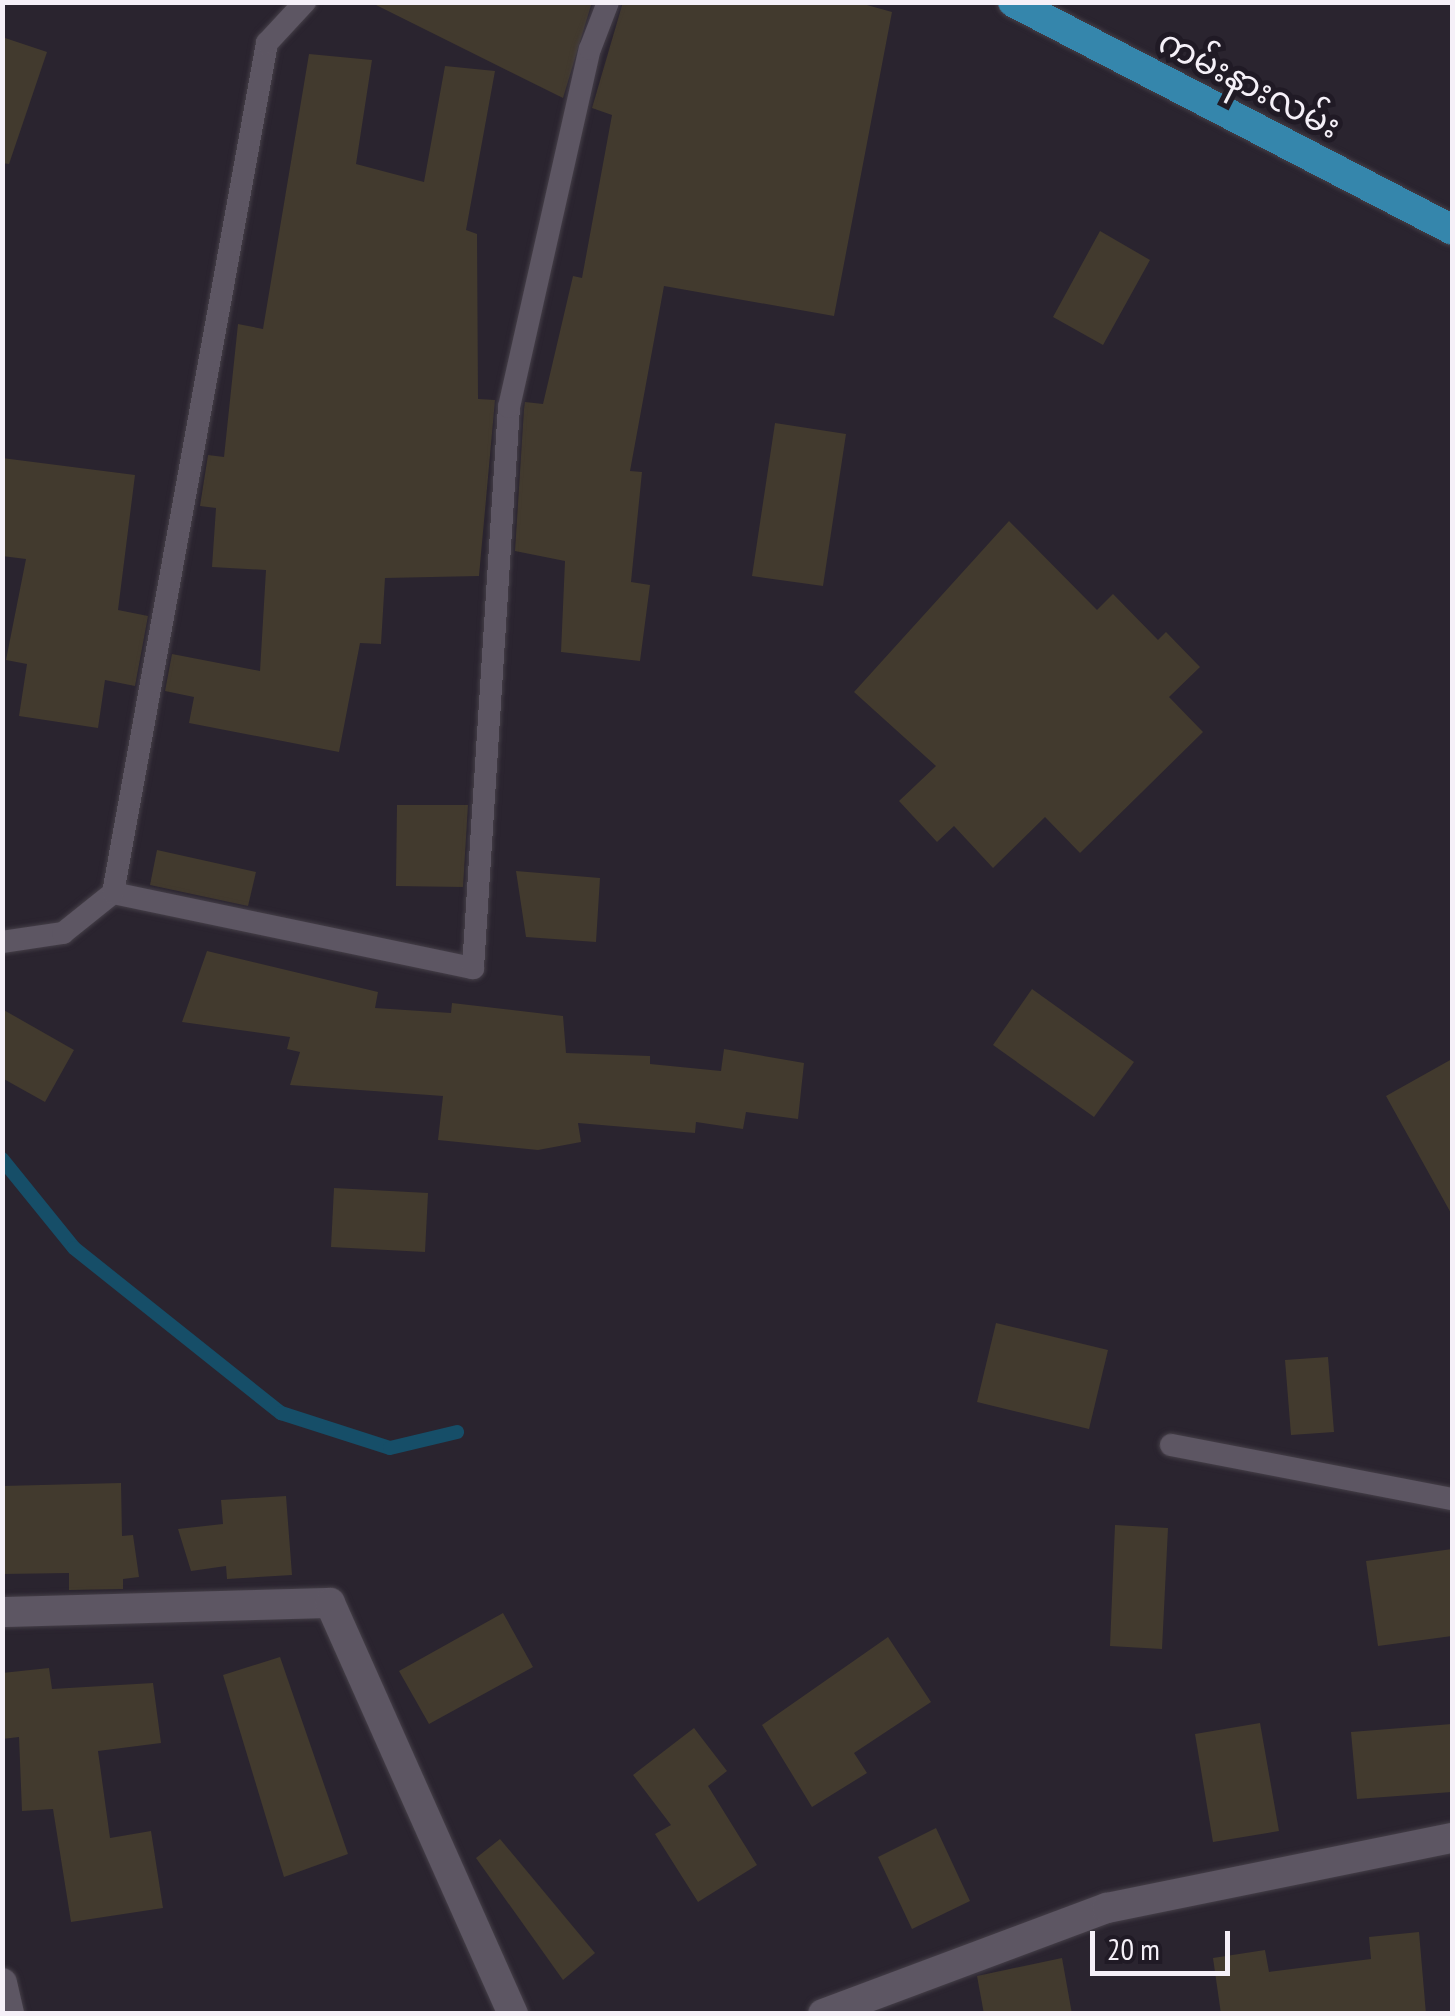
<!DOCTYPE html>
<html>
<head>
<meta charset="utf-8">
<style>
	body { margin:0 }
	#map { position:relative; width:1455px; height:2016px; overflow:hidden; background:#2a242f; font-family:"PT Sans Narrow","Noto Sans Myanmar",sans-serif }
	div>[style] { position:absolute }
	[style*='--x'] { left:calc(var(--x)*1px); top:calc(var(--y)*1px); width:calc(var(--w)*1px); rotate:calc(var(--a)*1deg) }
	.stream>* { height:14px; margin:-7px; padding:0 7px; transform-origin:7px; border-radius:7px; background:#164e68 }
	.building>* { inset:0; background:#423a2e }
	.roads { filter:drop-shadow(0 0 2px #453f48) drop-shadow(0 0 2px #453f48) }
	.lane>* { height:22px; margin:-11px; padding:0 11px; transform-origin:11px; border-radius:11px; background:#5d5663 }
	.street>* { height:30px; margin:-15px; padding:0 15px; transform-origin:15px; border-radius:15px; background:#5d5663 }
	.primary>* { height:30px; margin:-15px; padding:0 15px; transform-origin:15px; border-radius:15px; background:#3586ac }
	span { translate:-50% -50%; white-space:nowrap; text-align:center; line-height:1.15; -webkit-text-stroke:10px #201a25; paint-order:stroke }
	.street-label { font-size:35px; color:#f5f0f8 }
	.frame { position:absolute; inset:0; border:5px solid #f5f0f8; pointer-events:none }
	.scale { position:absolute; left:1090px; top:1931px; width:140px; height:45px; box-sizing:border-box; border:5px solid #f5f0f8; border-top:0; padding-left:12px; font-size:30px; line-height:35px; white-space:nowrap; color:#f5f0f8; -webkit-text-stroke:8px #201a25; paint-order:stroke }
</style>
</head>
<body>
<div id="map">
	<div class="stream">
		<i style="--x:2;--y:1159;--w:114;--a:51"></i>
		<i style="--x:74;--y:1248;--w:265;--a:38.6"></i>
		<i style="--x:281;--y:1413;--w:114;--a:17.8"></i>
		<i style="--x:390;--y:1448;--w:69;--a:-13.4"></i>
	</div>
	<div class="building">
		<i style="clip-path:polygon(370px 2px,592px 2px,563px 98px)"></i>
		<i style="clip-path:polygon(623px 2px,856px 2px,892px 12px,834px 316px,664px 286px,630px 471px,642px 472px,631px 582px,650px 585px,640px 661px,561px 652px,565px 561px,515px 551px,524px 409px,525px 402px,543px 404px,573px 276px,582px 278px,612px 115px,592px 108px)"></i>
		<i style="clip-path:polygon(2px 37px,47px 52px,9px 164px,2px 163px)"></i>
		<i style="clip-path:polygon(309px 54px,372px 60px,356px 164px,424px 182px,445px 66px,495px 71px,466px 230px,477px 234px,478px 399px,495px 400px,479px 576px,385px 578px,381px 644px,360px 643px,339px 752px,189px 723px,194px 697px,165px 691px,172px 654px,260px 671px,266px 570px,212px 567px,216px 508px,200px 506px,208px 455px,224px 457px,238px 324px,263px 329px)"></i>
		<i style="clip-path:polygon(1100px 231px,1150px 260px,1103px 345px,1053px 317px)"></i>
		<i style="clip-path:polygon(775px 423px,846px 434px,823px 586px,752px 576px)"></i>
		<i style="clip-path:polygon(2px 458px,135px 475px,118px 610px,148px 616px,135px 686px,105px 680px,98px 728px,19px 716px,27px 664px,6px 660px,26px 559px,2px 556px)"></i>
		<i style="clip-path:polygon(1009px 521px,1097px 610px,1113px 594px,1158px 640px,1166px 632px,1200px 667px,1169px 697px,1203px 732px,1080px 853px,1045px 817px,993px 868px,954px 826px,937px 842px,899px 801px,936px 766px,854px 692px)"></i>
		<i style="clip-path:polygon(397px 805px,468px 805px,463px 887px,396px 886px)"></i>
		<i style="clip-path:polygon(157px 850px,256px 872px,248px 906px,150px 885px)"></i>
		<i style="clip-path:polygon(516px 871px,600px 878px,596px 942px,526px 937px)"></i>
		<i style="clip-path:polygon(207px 951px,378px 992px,375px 1008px,451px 1013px,452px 1003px,563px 1016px,566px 1053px,650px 1056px,650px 1064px,721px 1071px,724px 1049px,804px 1063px,798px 1119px,746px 1112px,743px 1129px,696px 1122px,695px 1133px,578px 1123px,581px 1142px,538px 1150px,438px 1140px,443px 1096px,290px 1085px,300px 1052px,287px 1049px,290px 1037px,182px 1022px)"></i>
		<i style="clip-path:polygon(1032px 989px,1134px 1062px,1094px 1117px,993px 1045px)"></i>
		<i style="clip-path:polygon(2px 1009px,74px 1050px,45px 1102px,2px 1078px)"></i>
		<i style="clip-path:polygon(1452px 1059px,1452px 1215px,1386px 1096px)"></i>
		<i style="clip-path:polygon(334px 1188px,428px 1193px,425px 1252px,331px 1247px)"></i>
		<i style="clip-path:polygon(996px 1323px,1108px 1350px,1089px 1429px,977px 1402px)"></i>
		<i style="clip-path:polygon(1328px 1357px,1334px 1432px,1291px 1435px,1285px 1360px)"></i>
		<i style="clip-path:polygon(121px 1483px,122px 1536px,133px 1535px,139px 1577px,123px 1579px,123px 1589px,69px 1590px,69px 1573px,2px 1574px,2px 1486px)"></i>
		<i style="clip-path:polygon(286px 1496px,292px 1575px,227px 1579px,226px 1566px,191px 1571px,178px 1529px,223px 1524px,221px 1500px)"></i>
		<i style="clip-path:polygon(1115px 1525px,1168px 1528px,1162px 1649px,1110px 1646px)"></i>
		<i style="clip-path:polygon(1452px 1549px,1452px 1636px,1378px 1646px,1366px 1561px)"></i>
		<i style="clip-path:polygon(503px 1613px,533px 1667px,429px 1724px,399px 1671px)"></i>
		<i style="clip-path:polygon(888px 1637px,931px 1702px,854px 1753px,867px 1773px,812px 1807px,762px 1725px)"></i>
		<i style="clip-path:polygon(280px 1657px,348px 1854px,284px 1877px,223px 1675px)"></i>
		<i style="clip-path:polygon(49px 1668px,52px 1689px,153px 1683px,161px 1743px,98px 1751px,110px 1838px,151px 1831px,163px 1908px,71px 1922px,53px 1809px,22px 1811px,19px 1737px,2px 1739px,2px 1673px)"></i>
		<i style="clip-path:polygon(1260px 1723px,1279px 1831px,1213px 1842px,1195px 1734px)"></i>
		<i style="clip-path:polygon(1452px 1724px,1452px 1792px,1357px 1799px,1351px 1732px)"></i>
		<i style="clip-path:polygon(694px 1728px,727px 1771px,708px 1786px,757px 1865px,698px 1902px,655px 1834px,671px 1825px,633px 1775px)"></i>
		<i style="clip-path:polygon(936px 1828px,970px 1901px,912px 1929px,878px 1857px)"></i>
		<i style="clip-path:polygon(500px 1839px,595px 1953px,563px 1980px,476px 1858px)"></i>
		<i style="clip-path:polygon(1419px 1932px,1426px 2014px,1221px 2014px,1213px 1958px,1265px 1950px,1269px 1972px,1371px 1959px,1369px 1937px)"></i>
		<i style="clip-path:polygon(1062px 1958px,1072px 2014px,984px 2014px,977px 1976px)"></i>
	</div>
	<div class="roads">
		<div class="lane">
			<i style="--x:113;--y:893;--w:368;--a:11.8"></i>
			<i style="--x:473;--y:968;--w:562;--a:-86.33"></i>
			<i style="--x:509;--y:407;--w:367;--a:-77.3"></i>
			<i style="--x:590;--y:49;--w:50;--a:-69"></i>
			<i style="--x:2;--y:942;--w:62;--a:-8.4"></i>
			<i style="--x:63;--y:933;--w:64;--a:-38.7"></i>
			<i style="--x:113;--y:893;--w:864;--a:-79.73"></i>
			<i style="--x:267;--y:43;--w:56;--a:-47.2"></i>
			<i style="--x:1171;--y:1445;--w:286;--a:10.9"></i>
		</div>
		<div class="street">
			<i style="--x:2;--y:1612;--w:328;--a:-1.6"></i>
			<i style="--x:330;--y:1603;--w:450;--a:66"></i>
			<i style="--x:2;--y:1983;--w:32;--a:77"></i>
			<i style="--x:823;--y:2014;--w:303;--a:-20.5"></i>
			<i style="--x:1107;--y:1908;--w:352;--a:-11.5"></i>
		</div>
		<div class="primary">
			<i style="--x:1013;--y:2;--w:495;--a:27.4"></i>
		</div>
	</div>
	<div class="street-label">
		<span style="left:1250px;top:83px;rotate:27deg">ကမ်းနားလမ်း</span>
	</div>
	<div class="frame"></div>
	<div class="scale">20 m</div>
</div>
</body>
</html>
